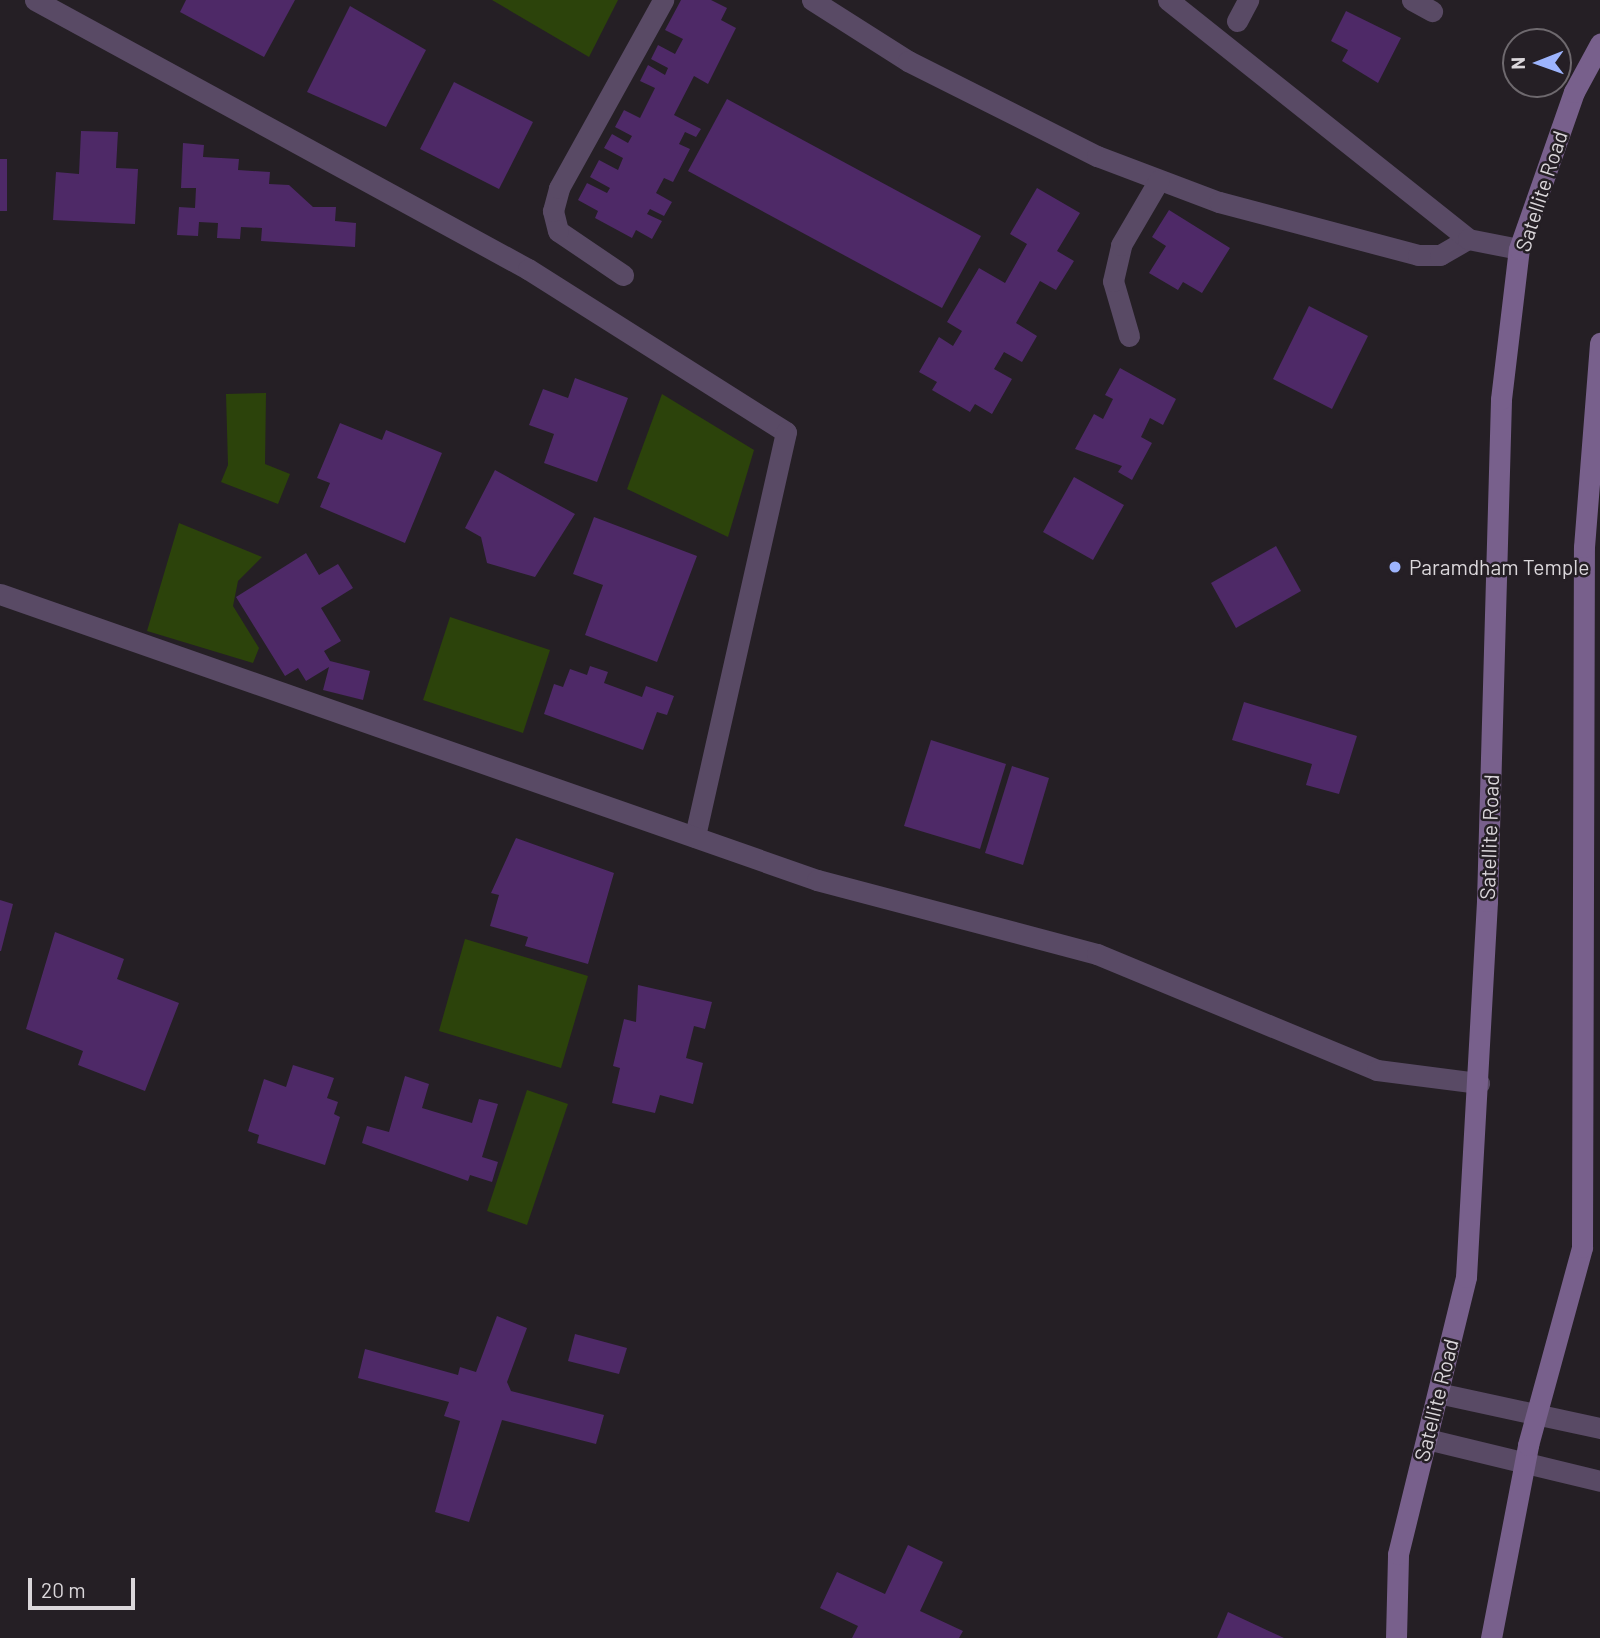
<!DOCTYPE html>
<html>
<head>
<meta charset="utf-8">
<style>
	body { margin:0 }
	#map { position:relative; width:1600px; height:1638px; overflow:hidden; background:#251f25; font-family:Barlow,sans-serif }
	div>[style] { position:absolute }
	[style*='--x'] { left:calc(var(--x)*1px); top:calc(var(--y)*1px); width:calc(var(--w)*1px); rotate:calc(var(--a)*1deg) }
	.green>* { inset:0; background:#2c430b }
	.building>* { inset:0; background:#4e2967 }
	.service>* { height:21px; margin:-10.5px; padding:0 10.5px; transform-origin:10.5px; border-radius:10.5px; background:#594a65 }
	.minor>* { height:21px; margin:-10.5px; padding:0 10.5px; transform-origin:10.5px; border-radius:10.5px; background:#594a65 }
	.tertiary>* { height:21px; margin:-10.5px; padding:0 10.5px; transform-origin:10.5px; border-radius:10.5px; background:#594a65 }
	.secondary>* { height:21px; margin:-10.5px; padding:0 10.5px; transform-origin:10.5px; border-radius:10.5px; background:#78608c }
	.dots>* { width:19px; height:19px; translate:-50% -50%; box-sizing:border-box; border:4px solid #251f25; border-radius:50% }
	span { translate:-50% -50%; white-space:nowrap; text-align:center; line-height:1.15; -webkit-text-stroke:5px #251f25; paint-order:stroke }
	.street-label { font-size:21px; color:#dbd7db }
	.poi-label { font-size:21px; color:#dbd7db }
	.left { translate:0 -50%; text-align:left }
	.north { position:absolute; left:1502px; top:28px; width:70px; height:70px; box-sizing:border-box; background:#251f25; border:2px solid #6e696e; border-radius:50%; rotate:269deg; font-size:19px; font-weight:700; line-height:28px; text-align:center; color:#dbd7db }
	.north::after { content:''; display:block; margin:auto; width:24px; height:32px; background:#9db4fd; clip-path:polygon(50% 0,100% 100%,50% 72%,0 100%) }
	.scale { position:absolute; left:28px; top:1578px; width:107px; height:32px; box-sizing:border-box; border:4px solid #dbd7db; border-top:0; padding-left:9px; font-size:21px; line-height:24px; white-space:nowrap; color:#dbd7db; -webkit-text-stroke:5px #251f25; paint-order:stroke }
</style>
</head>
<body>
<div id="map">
	<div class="green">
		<i style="clip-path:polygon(492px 0,618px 0,589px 57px)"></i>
		<i style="clip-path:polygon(266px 393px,265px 464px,290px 474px,278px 504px,221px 482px,228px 465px,226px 394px)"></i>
		<i style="clip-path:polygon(662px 394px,754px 450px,728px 537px,627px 489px)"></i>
		<i style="clip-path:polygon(179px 523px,262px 557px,238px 581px,233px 606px,259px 648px,253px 663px,147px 631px)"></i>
		<i style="clip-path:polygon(450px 617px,550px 650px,523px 733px,423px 700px)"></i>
		<i style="clip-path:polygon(465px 939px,588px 976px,561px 1068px,439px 1031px)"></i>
		<i style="clip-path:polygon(527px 1090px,568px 1104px,527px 1225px,487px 1211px)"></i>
	</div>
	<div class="building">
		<i style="clip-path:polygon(186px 0,295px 0,264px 57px,180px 12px)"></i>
		<i style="clip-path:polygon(681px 0,711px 0,727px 8px,721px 20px,736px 28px,708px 84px,694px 76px,674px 115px,701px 129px,696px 137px,685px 132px,679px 144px,690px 149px,673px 182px,664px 178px,656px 193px,672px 202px,664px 216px,650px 209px,647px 214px,662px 221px,652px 239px,636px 230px,632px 238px,595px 218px,598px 211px,578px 200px,587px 183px,607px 193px,610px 188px,590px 177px,599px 160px,618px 170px,623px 158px,604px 148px,612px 134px,628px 143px,632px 136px,615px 127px,624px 110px,640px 118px,655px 88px,640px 81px,648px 65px,665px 75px,668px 68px,651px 59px,658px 45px,675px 54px,683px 39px,665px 30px)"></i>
		<i style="clip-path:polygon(350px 6px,426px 50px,386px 127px,307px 92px)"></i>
		<i style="clip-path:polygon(1346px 11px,1401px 38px,1378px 83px,1342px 61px,1348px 50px,1331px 41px)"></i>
		<i style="clip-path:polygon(454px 82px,533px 122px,499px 189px,420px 149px)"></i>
		<i style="clip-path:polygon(727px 99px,981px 236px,942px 308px,688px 171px)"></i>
		<i style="clip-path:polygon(81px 131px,118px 132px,116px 168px,138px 169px,135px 224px,53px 220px,56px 172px,79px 174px)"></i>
		<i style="clip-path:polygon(183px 143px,204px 145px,203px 157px,239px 159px,238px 170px,270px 172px,269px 184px,289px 185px,313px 207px,336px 207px,335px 221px,356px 223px,355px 247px,261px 241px,262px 228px,241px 227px,240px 239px,217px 238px,218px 223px,199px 222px,198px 236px,177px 235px,179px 207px,195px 208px,196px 188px,181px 188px)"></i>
		<i style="clip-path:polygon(0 159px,7px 159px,7px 211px,0 211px)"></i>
		<i style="clip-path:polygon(1037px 188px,1080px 213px,1057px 251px,1074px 261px,1056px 290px,1040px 281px,1016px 323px,1037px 336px,1022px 362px,1004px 352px,994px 369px,1012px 379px,992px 414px,975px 404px,970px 412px,932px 390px,937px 382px,919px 372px,939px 337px,953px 346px,962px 331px,947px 322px,979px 268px,1005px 283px,1027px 244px,1010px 234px)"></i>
		<i style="clip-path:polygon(1169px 210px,1230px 248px,1202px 293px,1183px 282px,1178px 290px,1149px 273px,1166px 246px,1152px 237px)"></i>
		<i style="clip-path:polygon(1309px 306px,1368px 336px,1332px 409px,1273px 379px)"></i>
		<i style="clip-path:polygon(1120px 368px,1176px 399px,1163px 425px,1150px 418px,1141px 437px,1152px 443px,1132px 480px,1118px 472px,1122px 466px,1075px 449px,1094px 414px,1103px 419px,1113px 399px,1105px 395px)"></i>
		<i style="clip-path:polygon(575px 378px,628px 398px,597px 482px,544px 463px,554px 434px,529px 425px,543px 389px,568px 398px)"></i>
		<i style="clip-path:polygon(340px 423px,382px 440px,386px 430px,442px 453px,405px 543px,320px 507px,330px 483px,317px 478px)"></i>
		<i style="clip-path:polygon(495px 470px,575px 514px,535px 577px,487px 563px,481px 537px,465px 528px)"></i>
		<i style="clip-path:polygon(1074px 477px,1124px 505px,1093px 560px,1043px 532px)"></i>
		<i style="clip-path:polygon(594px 517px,697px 556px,657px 662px,585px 635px,603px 585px,573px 574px)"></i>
		<i style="clip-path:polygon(1276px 546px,1301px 591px,1236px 628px,1211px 583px)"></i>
		<i style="clip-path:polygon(306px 553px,319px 575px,338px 564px,353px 588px,321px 608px,341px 641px,324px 651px,330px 661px,370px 671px,363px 700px,323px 690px,329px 667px,306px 681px,298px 668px,285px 676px,236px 597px)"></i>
		<i style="clip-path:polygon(590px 666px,608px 672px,604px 683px,642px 697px,646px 686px,674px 696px,667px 715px,657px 712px,643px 750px,544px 714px,554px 684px,563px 687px,570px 669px,587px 675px)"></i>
		<i style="clip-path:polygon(1244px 702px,1357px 736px,1339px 794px,1306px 785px,1312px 764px,1232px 740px)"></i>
		<i style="clip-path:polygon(931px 740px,1006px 764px,980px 849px,904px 826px)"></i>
		<i style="clip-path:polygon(1012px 766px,1049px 778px,1023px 865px,985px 853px)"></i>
		<i style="clip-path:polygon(516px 838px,614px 873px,588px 964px,525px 946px,528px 937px,490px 926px,499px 895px,491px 893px)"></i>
		<i style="clip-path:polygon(0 900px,13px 904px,1px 951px,0 951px)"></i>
		<i style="clip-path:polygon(55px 932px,124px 959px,117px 979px,179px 1003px,145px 1091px,78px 1065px,83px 1051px,26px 1029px)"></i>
		<i style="clip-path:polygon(638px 985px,712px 1002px,705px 1029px,694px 1026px,686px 1058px,703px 1063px,693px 1104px,660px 1095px,655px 1113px,612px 1103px,620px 1068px,613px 1066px,624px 1019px,636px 1022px)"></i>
		<i style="clip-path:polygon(293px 1065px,334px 1078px,327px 1098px,338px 1102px,334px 1114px,340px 1117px,325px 1165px,257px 1143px,259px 1135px,248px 1131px,264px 1079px,286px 1087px)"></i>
		<i style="clip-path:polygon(405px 1076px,429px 1084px,422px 1108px,472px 1123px,479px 1099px,498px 1104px,482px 1157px,498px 1162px,492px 1182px,470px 1175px,468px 1181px,362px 1143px,367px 1126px,389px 1132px)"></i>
		<i style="clip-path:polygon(497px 1316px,527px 1328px,507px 1382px,511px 1391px,604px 1415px,596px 1444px,502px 1420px,469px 1522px,435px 1512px,460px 1421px,444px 1416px,449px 1402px,358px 1378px,365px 1349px,458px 1375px,460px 1367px,476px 1372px)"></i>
		<i style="clip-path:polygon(575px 1334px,627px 1348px,619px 1374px,568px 1361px)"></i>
		<i style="clip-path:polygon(908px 1545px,943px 1562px,920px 1611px,963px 1631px,959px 1638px,852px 1638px,858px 1626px,820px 1608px,837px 1572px,885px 1594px)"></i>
		<i style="clip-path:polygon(1228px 1612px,1284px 1638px,1217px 1638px)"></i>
	</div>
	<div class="service">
		<i style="--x:812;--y:0;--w:114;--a:32.4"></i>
		<i style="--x:908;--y:61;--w:212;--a:26.7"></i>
		<i style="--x:1097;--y:156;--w:130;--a:20.7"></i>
		<i style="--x:1219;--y:202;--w:206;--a:14.9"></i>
		<i style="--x:1418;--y:255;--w:22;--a:0"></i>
		<i style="--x:1440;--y:255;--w:32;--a:-30"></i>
		<i style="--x:623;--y:275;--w:78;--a:-145.9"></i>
		<i style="--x:558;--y:231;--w:21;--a:-104"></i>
		<i style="--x:553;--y:211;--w:24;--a:-75"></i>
		<i style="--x:559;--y:188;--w:215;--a:-61"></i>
		<i style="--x:1129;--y:336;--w:57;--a:-106.2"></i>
		<i style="--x:1113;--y:281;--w:37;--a:-77"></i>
		<i style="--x:1121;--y:245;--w:75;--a:-59.7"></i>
		<i style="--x:1438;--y:1393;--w:166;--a:12.2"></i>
		<i style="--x:1427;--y:1439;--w:178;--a:13.6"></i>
	</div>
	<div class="minor">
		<i style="--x:35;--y:0;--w:562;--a:28.62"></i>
		<i style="--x:528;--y:269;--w:305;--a:32.3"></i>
		<i style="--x:786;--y:432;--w:415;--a:102.7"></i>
		<i style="--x:1412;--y:0;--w:23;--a:29"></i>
		<i style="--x:1237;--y:21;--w:24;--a:-62"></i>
		<i style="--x:0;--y:594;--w:866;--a:19.29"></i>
		<i style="--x:817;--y:880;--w:290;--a:14.8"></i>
		<i style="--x:1097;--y:954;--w:303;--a:22.5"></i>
		<i style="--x:1377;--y:1070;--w:103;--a:7.3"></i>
	</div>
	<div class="tertiary">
		<i style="--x:1168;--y:0;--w:384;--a:38.5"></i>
		<i style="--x:1468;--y:239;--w:52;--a:11.1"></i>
	</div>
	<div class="secondary">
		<i style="--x:1396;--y:1638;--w:84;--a:-88.6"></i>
		<i style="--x:1398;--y:1554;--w:285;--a:-76.2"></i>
		<i style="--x:1466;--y:1277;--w:377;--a:-86.8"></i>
		<i style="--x:1487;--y:901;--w:502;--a:-88.4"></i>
		<i style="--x:1501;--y:399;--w:151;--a:-83.2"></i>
		<i style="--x:1519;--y:249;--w:166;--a:-70.7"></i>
		<i style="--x:1574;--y:92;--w:55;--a:-61.6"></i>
		<i style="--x:1491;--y:1638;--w:197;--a:-79.1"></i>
		<i style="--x:1528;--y:1445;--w:205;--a:-74.7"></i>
		<i style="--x:1582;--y:1247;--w:700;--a:-89.84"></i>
		<i style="--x:1584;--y:547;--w:205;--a:-85.5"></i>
	</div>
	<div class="dots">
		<i style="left:1395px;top:567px;background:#9db4fd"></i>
	</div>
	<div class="street-label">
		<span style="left:1541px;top:191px;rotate:-72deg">Satellite Road</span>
		<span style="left:1489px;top:837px;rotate:-88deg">Satellite Road</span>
		<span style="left:1436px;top:1400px;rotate:-76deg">Satellite Road</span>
	</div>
	<div class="poi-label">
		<span class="left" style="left:1409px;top:567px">Paramdham Temple</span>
	</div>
	<div class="north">N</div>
	<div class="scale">20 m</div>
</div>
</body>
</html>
